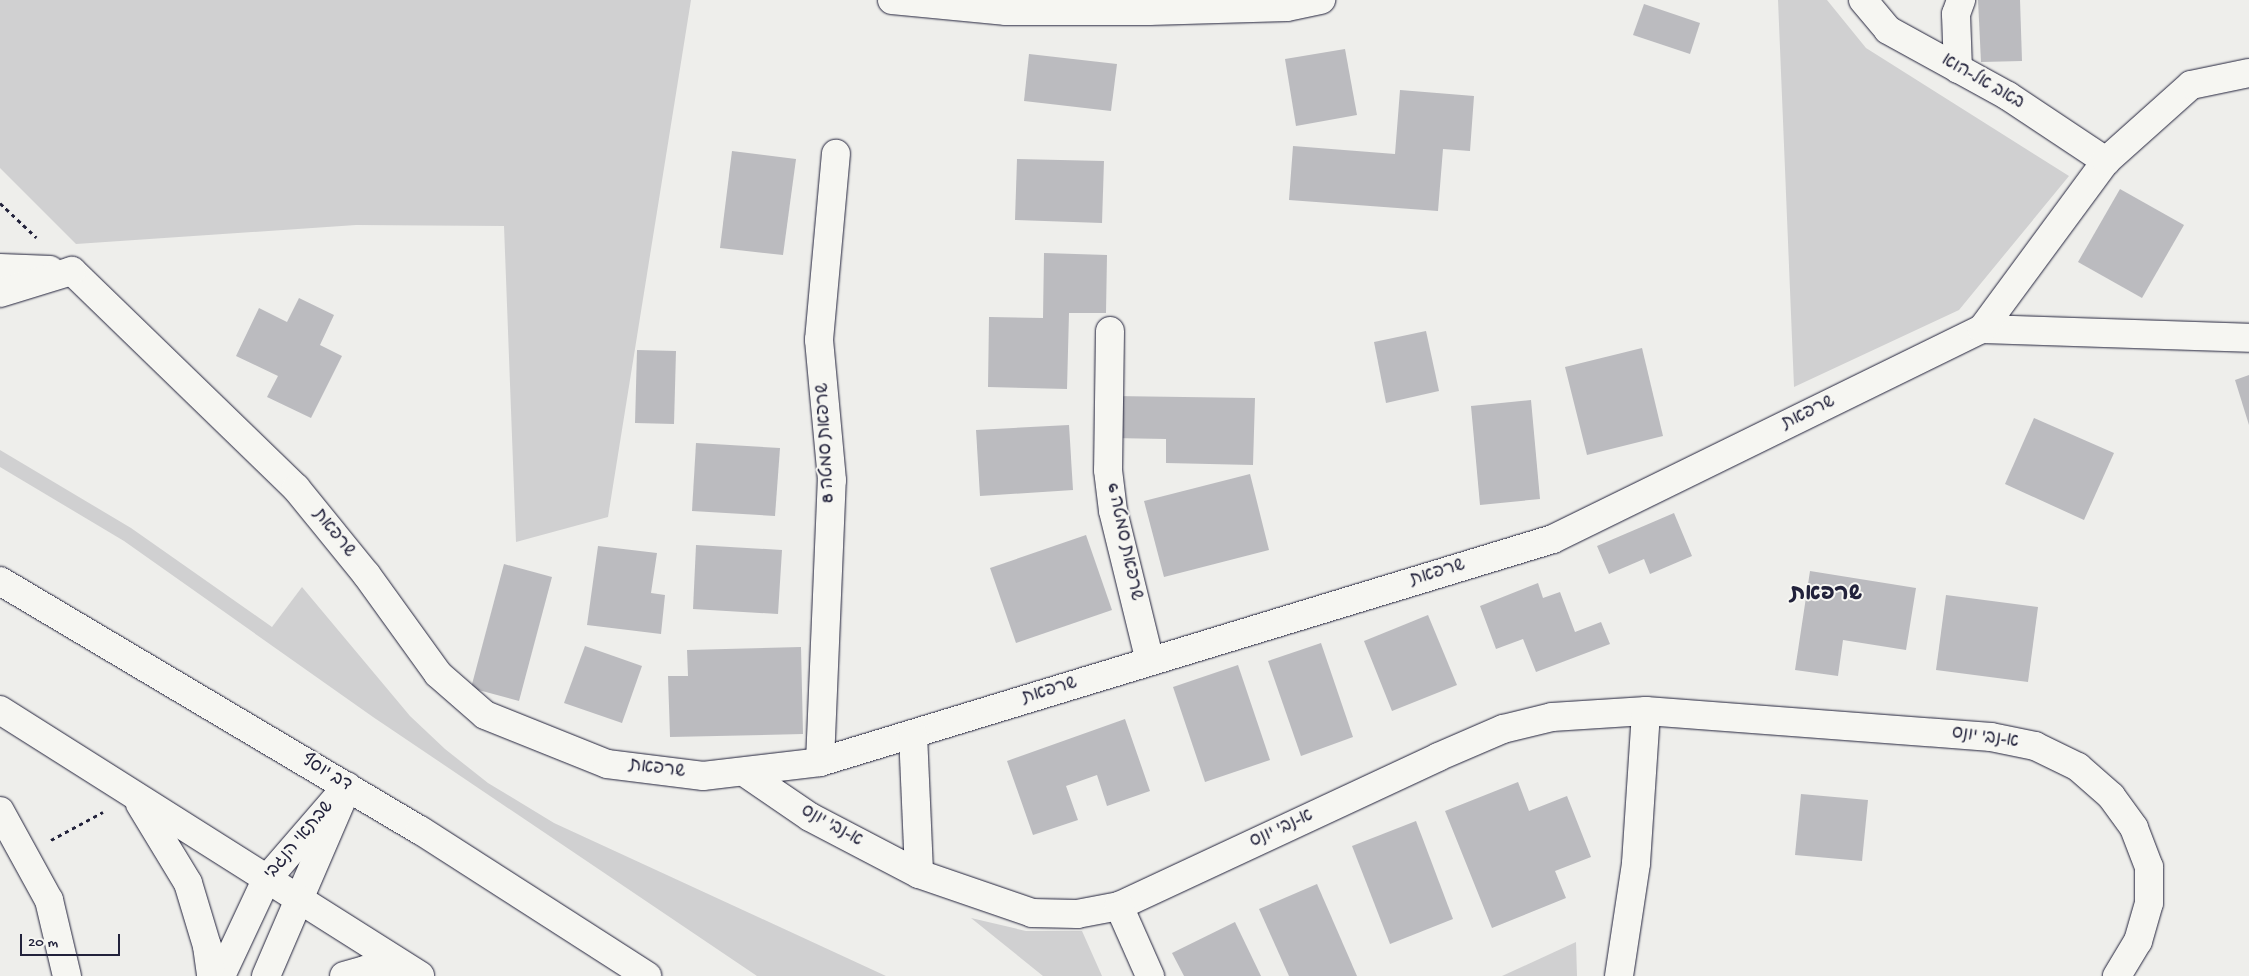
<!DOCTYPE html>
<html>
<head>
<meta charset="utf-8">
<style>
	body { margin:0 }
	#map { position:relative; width:2249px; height:976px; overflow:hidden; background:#eeeeeb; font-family:"Gochi Hand","Playpen Sans Hebrew",sans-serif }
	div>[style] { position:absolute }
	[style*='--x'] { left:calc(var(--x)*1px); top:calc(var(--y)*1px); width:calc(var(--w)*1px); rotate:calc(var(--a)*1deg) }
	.green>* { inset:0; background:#d0d0d1 }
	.building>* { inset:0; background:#bbbbbf }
	.path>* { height:3px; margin-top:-1.5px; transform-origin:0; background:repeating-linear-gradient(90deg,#22223b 0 4px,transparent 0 8px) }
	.roads { filter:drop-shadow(0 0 1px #22223b) drop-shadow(0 0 1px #22223b) }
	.minor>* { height:28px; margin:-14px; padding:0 14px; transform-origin:14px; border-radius:14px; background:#f6f6f2 }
	.major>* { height:28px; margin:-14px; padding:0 14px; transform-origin:14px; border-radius:14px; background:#f6f6f2 }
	span { translate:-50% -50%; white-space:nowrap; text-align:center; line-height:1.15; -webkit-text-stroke:4px #f6f6f2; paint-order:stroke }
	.street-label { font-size:18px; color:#22223b }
	.district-label { font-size:22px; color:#22223b; font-weight:700 }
	.scale { position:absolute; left:20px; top:934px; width:100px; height:22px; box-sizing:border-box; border:2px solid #22223b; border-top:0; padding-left:6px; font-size:15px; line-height:18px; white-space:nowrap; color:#22223b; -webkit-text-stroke:4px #f6f6f2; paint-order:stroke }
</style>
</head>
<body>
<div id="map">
	<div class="green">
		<i style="clip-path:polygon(0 0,691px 0,608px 517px,516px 542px,504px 226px,356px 225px,76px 244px,0 168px)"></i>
		<i style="clip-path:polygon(1778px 0,1827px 0,1866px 48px,2069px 176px,1959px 310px,1794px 387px)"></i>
		<i style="clip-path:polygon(0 450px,131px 528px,272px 627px,302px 587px,410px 716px,445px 749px,488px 783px,554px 823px,886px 976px,757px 976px,373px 717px,124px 541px,0 467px)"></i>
		<i style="clip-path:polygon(971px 918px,1026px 931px,1082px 931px,1102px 976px,1043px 976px)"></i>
		<i style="clip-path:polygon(1576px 942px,1577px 976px,1502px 976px)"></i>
	</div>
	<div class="building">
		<i style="clip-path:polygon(1978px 0,2020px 0,2022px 61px,1981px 62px)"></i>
		<i style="clip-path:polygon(1644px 4px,1700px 23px,1690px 54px,1633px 35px)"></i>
		<i style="clip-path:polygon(1345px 49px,1357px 115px,1296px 126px,1285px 59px)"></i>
		<i style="clip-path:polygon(1029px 54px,1117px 64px,1111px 111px,1024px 101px)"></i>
		<i style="clip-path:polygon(1400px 90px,1474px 96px,1470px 151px,1443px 149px,1438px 211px,1289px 200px,1293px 146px,1395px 154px)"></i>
		<i style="clip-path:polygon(732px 151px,796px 159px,783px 255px,720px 248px)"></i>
		<i style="clip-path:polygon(1017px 159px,1104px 161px,1102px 223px,1015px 220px)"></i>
		<i style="clip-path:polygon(2120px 189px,2184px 225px,2142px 298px,2078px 262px)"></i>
		<i style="clip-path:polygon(1044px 253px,1107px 255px,1106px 313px,1069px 313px,1067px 389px,988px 387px,989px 317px,1043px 318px)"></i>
		<i style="clip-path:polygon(299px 298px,334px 315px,320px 345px,342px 356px,311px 418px,267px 397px,278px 376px,236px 356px,259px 308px,287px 322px)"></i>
		<i style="clip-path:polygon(1426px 331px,1439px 391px,1386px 403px,1374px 342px)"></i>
		<i style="clip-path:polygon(1642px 348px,1663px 436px,1587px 455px,1565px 367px)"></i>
		<i style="clip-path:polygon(637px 350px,676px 351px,674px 424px,635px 423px)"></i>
		<i style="clip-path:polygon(2249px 375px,2249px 425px,2235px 380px)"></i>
		<i style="clip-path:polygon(1113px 396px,1255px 398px,1253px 465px,1166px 463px,1166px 439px,1112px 438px)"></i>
		<i style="clip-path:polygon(1531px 400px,1540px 499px,1480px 505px,1471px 406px)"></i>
		<i style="clip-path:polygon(2034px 418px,2114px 453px,2084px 520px,2005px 484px)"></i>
		<i style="clip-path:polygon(1069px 425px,1073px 490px,980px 496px,976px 430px)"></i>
		<i style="clip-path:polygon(696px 443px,780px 448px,775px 516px,692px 511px)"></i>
		<i style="clip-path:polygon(1250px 474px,1269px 550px,1164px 577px,1144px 501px)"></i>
		<i style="clip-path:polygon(1674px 513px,1692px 556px,1650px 574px,1644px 559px,1609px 574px,1597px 546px)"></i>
		<i style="clip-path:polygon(1086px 535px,1112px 610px,1016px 643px,990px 568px)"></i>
		<i style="clip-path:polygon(696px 545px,782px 550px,778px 614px,693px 609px)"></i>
		<i style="clip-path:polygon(598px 546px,657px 553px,651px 593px,665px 595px,661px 634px,587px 625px)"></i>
		<i style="clip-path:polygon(504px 564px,552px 577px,519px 701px,471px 688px)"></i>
		<i style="clip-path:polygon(1810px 571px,1916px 588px,1906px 650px,1843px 640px,1838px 676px,1795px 670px)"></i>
		<i style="clip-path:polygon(1538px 583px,1543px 598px,1560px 592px,1575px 632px,1601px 622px,1610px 644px,1536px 672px,1523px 639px,1496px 649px,1480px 606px)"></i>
		<i style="clip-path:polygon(1946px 595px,2038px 607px,2028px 682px,1936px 670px)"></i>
		<i style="clip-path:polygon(1428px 615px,1457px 685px,1392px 711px,1364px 641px)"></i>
		<i style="clip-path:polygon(1321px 643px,1353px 737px,1301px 756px,1268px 661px)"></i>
		<i style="clip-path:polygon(585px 646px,642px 666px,622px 723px,564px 703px)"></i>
		<i style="clip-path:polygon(801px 647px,803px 734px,670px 737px,668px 676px,688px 676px,687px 650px)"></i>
		<i style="clip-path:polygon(1238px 665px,1270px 760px,1205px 782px,1173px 687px)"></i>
		<i style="clip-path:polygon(1125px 719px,1150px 791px,1107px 806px,1097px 775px,1066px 786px,1078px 820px,1033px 835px,1007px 761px)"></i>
		<i style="clip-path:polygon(1518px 782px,1529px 811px,1567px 796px,1591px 857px,1555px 871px,1566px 898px,1492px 928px,1445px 811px)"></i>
		<i style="clip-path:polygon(1801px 794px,1868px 800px,1862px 861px,1795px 855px)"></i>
		<i style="clip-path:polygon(1416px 821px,1453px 919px,1390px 944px,1352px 846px)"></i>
		<i style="clip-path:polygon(1317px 884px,1357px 976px,1289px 976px,1259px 909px)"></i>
		<i style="clip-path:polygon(1235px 922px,1261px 976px,1184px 976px,1172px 953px)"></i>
	</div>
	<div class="path">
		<i style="--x:0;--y:203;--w:50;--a:43.4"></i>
		<i style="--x:51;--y:840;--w:59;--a:-28.3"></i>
	</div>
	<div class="roads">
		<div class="minor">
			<i style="--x:892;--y:0;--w:115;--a:5.5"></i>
			<i style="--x:1006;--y:11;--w:143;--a:0"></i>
			<i style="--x:1149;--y:11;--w:138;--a:-1.7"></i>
			<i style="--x:1287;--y:7;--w:35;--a:-12"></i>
			<i style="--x:1863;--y:0;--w:39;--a:50"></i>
			<i style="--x:1888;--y:30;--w:137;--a:28.8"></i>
			<i style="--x:2008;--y:96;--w:118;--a:33.6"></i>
			<i style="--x:1958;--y:69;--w:55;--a:-92.1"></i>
			<i style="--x:1956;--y:14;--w:15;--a:-70"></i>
			<i style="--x:0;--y:268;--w:50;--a:2.3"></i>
			<i style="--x:72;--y:271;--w:312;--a:44.1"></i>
			<i style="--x:296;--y:488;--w:111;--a:50.9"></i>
			<i style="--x:366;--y:574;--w:123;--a:54.2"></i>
			<i style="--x:438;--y:674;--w:62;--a:41.1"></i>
			<i style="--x:485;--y:715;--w:131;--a:21.9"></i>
			<i style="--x:607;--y:764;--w:97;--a:7.1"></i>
			<i style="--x:703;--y:776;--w:118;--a:-6.8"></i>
			<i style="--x:820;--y:762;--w:766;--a:-16.92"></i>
			<i style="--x:1553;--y:539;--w:478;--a:-26.1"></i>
			<i style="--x:1982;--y:329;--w:267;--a:1.9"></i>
			<i style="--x:0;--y:293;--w:75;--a:-17"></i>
			<i style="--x:1982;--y:329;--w:209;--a:-53.6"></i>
			<i style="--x:2106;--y:161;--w:114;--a:-41.8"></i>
			<i style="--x:2191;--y:85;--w:59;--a:-11.7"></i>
			<i style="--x:1110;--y:331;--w:139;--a:90.8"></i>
			<i style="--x:1108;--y:470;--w:41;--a:83"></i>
			<i style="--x:1113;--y:511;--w:155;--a:76.2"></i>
			<i style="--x:913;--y:734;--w:140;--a:87.5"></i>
			<i style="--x:820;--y:762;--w:282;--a:-87.6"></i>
			<i style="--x:832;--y:480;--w:141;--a:-95.3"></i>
			<i style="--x:819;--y:340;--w:187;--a:-84.8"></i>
			<i style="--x:747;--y:774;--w:76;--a:34.3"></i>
			<i style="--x:810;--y:817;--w:123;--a:27.6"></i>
			<i style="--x:919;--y:874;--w:120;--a:19"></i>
			<i style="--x:1032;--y:913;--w:45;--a:1.3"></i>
			<i style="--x:1077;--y:914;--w:43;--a:-10.8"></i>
			<i style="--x:1119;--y:906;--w:352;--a:-25"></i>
			<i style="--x:1438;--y:757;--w:71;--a:-23.3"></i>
			<i style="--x:1503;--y:729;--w:50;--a:-13.8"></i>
			<i style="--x:1552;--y:717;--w:94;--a:-3.7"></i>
			<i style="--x:1646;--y:711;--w:346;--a:4.3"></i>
			<i style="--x:1991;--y:737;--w:45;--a:11.6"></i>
			<i style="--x:2035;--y:746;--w:48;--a:26"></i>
			<i style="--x:2078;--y:767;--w:44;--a:41.3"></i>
			<i style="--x:2111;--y:796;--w:39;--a:54"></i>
			<i style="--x:2134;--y:828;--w:42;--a:69"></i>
			<i style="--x:2149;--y:867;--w:36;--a:90"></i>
			<i style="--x:2149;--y:903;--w:40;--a:106"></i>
			<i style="--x:2138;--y:941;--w:41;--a:121"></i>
			<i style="--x:0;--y:811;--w:102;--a:61.2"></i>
			<i style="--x:49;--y:900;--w:78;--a:76.7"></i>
			<i style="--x:1119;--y:906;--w:77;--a:66.1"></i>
			<i style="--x:221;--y:976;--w:106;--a:-64.9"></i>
			<i style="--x:266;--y:880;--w:124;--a:-49.2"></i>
			<i style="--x:266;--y:976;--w:197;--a:-66.7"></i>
			<i style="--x:1619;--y:976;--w:114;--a:-81.4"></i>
			<i style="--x:1636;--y:863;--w:152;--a:-86.2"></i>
		</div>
		<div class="major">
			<i style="--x:0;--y:581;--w:488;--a:30.7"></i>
			<i style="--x:420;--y:830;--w:270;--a:32.7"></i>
			<i style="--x:0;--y:710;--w:497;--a:32.3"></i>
			<i style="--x:140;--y:804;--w:92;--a:58.7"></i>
			<i style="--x:188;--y:883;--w:66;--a:73.2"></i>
			<i style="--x:207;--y:946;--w:30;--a:82"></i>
			<i style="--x:344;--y:976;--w:22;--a:-16"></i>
			<i style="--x:365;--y:970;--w:43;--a:-1.3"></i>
		</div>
	</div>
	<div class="street-label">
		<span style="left:1982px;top:83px;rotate:30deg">באב אל-הוא</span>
		<span style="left:1809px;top:414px;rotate:-26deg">שרפאת</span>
		<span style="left:827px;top:443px;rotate:-93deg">שרפאת סמטה 8</span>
		<span style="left:333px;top:534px;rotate:51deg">שרפאת</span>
		<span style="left:1123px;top:542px;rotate:78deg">שרפאת סמטה 6</span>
		<span style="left:1438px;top:574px;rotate:-17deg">שרפאת</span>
		<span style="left:1050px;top:692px;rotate:-17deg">שרפאת</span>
		<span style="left:1985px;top:739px;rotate:8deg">א-נבי יונס</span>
		<span style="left:657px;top:770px;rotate:7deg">שרפאת</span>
		<span style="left:326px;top:774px;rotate:31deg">דב יוסף</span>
		<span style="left:831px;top:827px;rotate:29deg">א-נבי יונס</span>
		<span style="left:1282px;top:830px;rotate:-25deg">א-נבי יונס</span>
		<span style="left:300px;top:841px;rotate:-50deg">שבתאי הנגבי</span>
	</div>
	<div class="district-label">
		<span style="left:1826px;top:596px">שרפאת</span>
	</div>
	<div class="scale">20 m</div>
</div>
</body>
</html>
